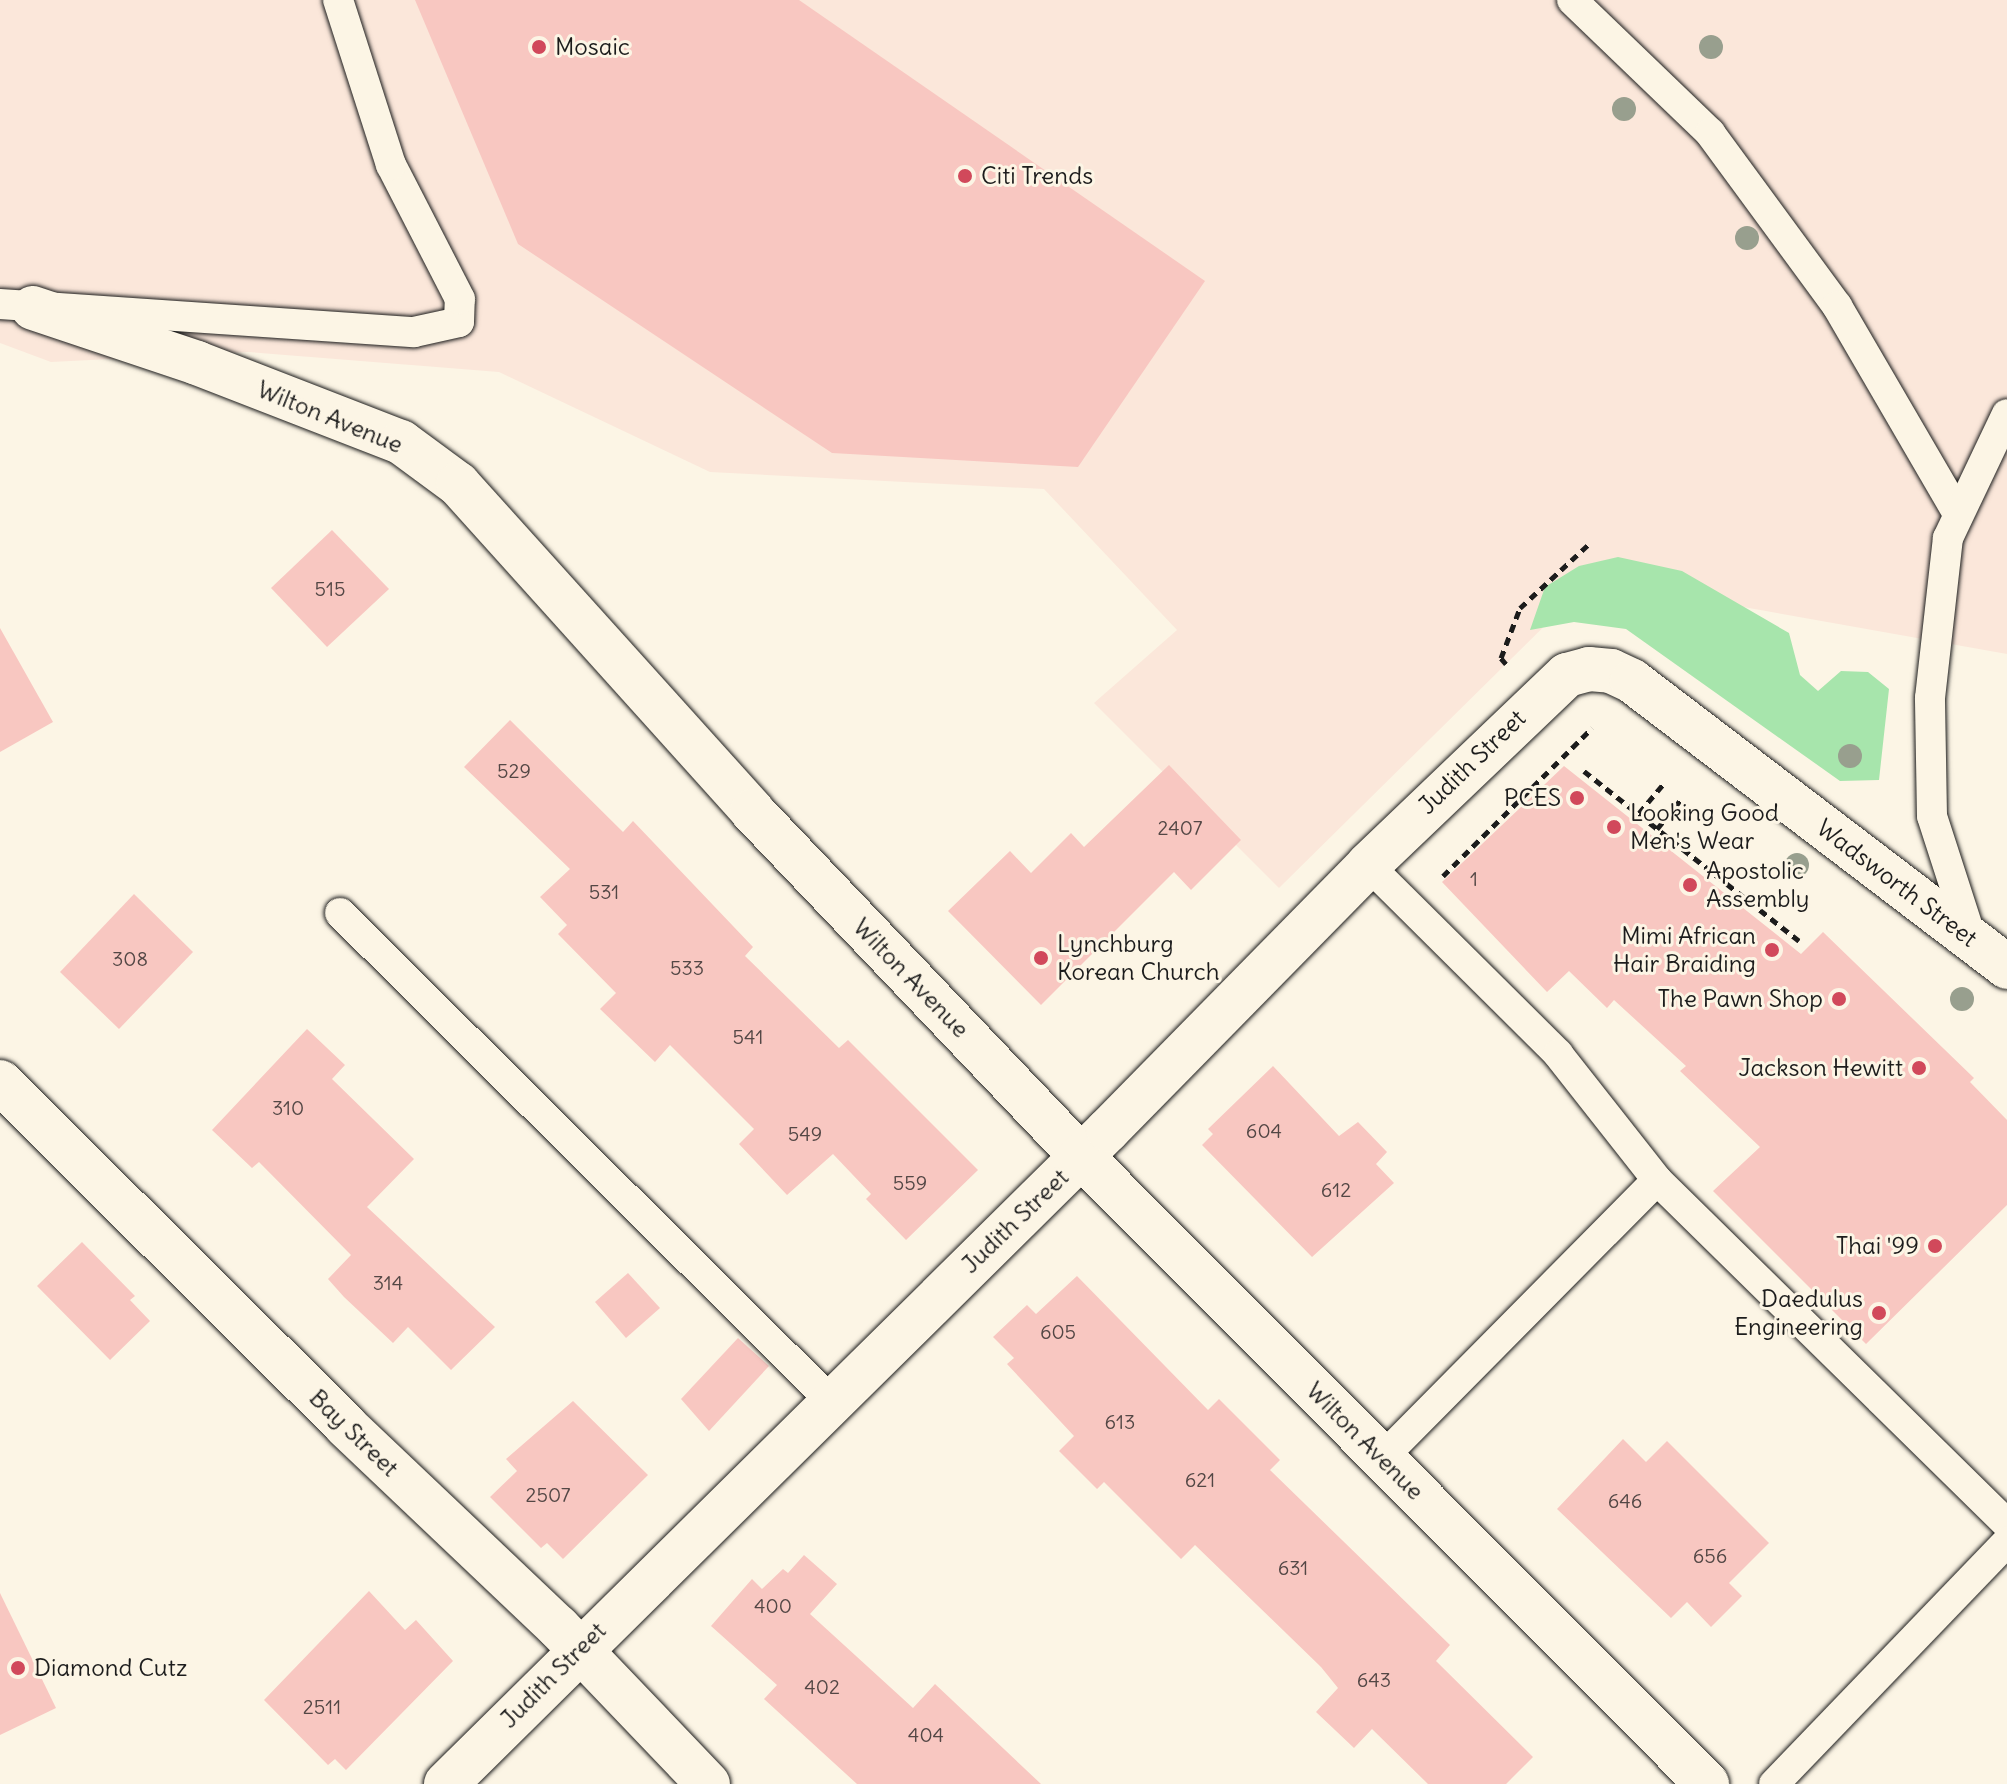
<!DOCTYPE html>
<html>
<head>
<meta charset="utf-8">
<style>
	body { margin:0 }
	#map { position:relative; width:2007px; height:1784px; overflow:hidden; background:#fcf5e5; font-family:Delius,sans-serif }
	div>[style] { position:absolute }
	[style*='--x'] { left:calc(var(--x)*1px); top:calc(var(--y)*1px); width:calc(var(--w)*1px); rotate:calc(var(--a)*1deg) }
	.built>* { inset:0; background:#fbe7da }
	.green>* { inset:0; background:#a7e5ac }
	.building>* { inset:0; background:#f8c7c1 }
	.path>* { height:5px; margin-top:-2.5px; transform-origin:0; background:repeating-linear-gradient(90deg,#1c1c1c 0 8px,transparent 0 14px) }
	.roads { filter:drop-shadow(0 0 2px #1c1c1c) drop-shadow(0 0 2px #1c1c1c) }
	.service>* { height:30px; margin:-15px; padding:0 15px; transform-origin:15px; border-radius:15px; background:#fcf5e5 }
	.minor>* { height:44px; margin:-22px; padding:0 22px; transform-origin:22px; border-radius:22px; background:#fcf5e5 }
	.trees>* { width:24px; height:24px; margin:-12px; border-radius:50%; background:#989f8e }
	.dots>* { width:22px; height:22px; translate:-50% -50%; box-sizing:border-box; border:4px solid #fcf5e5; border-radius:50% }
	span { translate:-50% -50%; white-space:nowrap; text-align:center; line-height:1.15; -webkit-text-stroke:6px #fcf5e5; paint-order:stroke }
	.number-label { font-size:20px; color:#534745 }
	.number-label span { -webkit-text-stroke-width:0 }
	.poi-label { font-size:24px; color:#1c1c1c }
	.left { translate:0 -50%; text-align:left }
	.right { translate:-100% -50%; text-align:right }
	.street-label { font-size:24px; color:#1c1c1c }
</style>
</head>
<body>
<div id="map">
	<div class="built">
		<i style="clip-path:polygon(0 0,2007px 0,2007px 654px,1591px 580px,1279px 888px,1094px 703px,1177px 630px,1044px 489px,710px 472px,499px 372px,249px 352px,51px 362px,0 343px)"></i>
	</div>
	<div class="green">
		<i style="clip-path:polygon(1618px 557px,1682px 571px,1789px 633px,1800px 675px,1818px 691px,1841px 671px,1868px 672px,1889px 689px,1879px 780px,1840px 781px,1626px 629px,1574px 622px,1530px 630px,1545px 587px,1579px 566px)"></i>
	</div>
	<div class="building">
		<i style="clip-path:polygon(415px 0,799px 0,1205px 281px,1078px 467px,832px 453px,518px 244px)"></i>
		<i style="clip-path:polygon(332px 530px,389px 589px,327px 647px,271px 588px)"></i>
		<i style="clip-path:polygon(0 628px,53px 722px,0 752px)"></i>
		<i style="clip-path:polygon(510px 720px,623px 832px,633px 821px,753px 947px,745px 956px,839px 1048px,848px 1040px,978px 1170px,906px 1240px,866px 1199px,871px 1194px,833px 1154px,787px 1195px,739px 1144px,754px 1129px,670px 1045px,655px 1062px,600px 1009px,616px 993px,558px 934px,567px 925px,540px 897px,570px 869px,464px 767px)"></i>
		<i style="clip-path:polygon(1169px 765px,1241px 840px,1191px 890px,1174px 872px,1041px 1005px,948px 911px,1010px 851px,1031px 873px,1071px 833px,1084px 847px)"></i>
		<i style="clip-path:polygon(1564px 766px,1801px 954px,1823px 932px,1974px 1078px,1970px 1082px,2007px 1120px,2007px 1205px,1866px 1344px,1713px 1191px,1760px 1147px,1680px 1071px,1686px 1066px,1614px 1000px,1607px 1008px,1569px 971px,1547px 992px,1442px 882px)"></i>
		<i style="clip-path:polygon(134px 894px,193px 952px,119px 1029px,60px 972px)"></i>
		<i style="clip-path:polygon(307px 1029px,345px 1065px,332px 1079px,414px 1159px,367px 1207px,495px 1327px,451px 1370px,408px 1327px,393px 1343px,344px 1297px,328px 1279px,351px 1255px,259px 1162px,252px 1168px,212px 1130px)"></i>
		<i style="clip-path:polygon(1273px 1066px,1339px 1136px,1358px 1122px,1387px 1152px,1376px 1164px,1394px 1183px,1312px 1257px,1202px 1145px,1213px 1134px,1208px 1129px)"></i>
		<i style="clip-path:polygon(82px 1242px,135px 1296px,130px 1300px,150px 1321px,110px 1360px,37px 1286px)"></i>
		<i style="clip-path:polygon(628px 1273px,660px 1308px,626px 1338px,595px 1302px)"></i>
		<i style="clip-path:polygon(1077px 1276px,1208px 1410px,1219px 1399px,1280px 1460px,1270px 1470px,1450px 1645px,1436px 1661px,1533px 1757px,1506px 1784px,1428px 1784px,1372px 1729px,1354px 1748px,1316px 1712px,1338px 1688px,1321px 1667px,1195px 1545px,1181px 1559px,1104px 1482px,1097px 1489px,1059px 1451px,1074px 1436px,1007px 1364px,1014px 1358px,993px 1337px,1027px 1305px,1036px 1314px)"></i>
		<i style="clip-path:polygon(738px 1338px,769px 1366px,709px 1431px,681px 1399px)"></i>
		<i style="clip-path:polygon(573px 1401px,648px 1475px,563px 1559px,547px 1543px,541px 1548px,490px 1497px,517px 1471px,506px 1459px)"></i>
		<i style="clip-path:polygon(1623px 1439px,1646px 1462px,1667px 1441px,1769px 1543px,1729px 1583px,1742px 1596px,1711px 1627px,1687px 1602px,1671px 1618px,1557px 1509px)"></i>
		<i style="clip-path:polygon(804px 1555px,837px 1584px,810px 1614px,913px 1708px,935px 1684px,1041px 1784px,857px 1784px,764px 1699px,777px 1685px,711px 1626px,752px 1579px,762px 1589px,783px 1569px,788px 1573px)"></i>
		<i style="clip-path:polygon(369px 1591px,405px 1630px,416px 1620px,453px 1661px,346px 1770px,335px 1759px,328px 1765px,264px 1700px)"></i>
		<i style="clip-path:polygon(0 1593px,56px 1708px,0 1735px)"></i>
	</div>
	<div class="path">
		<i style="--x:1506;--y:664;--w:8;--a:-130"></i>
		<i style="--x:1501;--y:658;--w:53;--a:-69.2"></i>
		<i style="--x:1520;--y:608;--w:97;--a:-42.9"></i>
		<i style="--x:1584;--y:771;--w:274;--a:38.3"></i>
		<i style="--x:1639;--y:813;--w:39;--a:-50"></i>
		<i style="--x:1657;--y:829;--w:41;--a:-50.9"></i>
		<i style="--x:1443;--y:876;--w:210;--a:-44.8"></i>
	</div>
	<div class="roads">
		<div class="service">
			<i style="--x:1572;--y:0;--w:192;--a:43.9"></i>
			<i style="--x:1710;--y:133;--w:215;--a:53.7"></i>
			<i style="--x:1837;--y:306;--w:238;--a:59.8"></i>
			<i style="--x:0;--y:304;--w:415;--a:3.9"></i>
			<i style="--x:414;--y:332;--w:46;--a:-12.5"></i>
			<i style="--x:459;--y:322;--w:23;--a:-88"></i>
			<i style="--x:460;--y:299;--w:151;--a:-117.2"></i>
			<i style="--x:391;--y:165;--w:173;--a:-107.8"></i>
			<i style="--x:1368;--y:865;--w:268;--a:44.8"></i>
			<i style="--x:1558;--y:1054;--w:160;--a:51.8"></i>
			<i style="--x:1657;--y:1180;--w:491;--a:44.5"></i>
			<i style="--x:340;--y:913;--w:691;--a:44.82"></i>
			<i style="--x:1972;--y:940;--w:130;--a:-107.9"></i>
			<i style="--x:1932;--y:816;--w:118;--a:-91"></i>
			<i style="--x:1930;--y:698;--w:161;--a:-83.6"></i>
			<i style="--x:1948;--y:538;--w:137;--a:-64.6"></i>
			<i style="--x:1382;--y:1458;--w:391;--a:-45.3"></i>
			<i style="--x:1774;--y:1784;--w:336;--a:-46.1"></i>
		</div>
		<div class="minor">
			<i style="--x:33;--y:308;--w:173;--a:18.5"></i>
			<i style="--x:197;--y:363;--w:219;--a:21.2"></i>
			<i style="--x:401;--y:442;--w:71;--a:36.4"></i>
			<i style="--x:458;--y:484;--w:440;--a:48"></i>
			<i style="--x:752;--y:811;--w:477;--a:46.4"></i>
			<i style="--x:1081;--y:1156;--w:887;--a:45.09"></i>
			<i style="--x:0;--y:1082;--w:488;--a:44.8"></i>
			<i style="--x:346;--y:1426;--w:292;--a:43.5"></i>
			<i style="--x:558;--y:1627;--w:217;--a:46.3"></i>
			<i style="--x:446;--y:1784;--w:931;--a:-44.65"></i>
			<i style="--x:1108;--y:1130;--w:371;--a:-45.5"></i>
			<i style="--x:1368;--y:865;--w:275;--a:-43.7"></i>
			<i style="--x:1567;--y:675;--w:23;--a:-15"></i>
			<i style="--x:1589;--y:669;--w:22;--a:5"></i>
			<i style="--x:1611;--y:671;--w:23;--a:25"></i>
			<i style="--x:1632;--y:681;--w:472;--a:37.3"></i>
		</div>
	</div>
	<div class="trees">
		<i style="left:1711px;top:47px"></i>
		<i style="left:1624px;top:109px"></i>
		<i style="left:1747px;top:238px"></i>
		<i style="left:1850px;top:756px"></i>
		<i style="left:1797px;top:865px"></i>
		<i style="left:1962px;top:999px"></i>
	</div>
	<div class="dots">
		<i style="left:539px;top:47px;background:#d1495b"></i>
		<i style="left:965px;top:176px;background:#d1495b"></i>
		<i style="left:1577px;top:798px;background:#d1495b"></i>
		<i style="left:1614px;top:827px;background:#d1495b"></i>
		<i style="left:1690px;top:885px;background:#d1495b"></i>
		<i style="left:1772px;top:950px;background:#d1495b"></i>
		<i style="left:1041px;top:958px;background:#d1495b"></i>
		<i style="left:1839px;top:999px;background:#d1495b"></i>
		<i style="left:1919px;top:1068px;background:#d1495b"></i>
		<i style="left:1935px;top:1246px;background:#d1495b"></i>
		<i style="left:1879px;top:1313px;background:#d1495b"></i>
		<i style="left:18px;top:1668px;background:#d1495b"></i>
	</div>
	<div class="number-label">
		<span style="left:330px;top:588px">515</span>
		<span style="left:514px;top:770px">529</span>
		<span style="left:1180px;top:827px">2407</span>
		<span style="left:1474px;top:878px">1</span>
		<span style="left:604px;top:891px">531</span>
		<span style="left:130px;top:958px">308</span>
		<span style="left:687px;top:967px">533</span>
		<span style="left:748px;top:1036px">541</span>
		<span style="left:288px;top:1107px">310</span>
		<span style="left:1264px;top:1130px">604</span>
		<span style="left:805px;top:1133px">549</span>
		<span style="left:910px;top:1182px">559</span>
		<span style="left:1336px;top:1189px">612</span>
		<span style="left:388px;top:1282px">314</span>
		<span style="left:1058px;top:1331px">605</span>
		<span style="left:1120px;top:1421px">613</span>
		<span style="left:1200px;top:1479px">621</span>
		<span style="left:548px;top:1494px">2507</span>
		<span style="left:1625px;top:1500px">646</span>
		<span style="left:1710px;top:1555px">656</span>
		<span style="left:1293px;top:1567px">631</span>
		<span style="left:773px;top:1605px">400</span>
		<span style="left:1374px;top:1679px">643</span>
		<span style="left:822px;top:1686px">402</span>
		<span style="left:322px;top:1706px">2511</span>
		<span style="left:926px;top:1734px">404</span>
	</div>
	<div class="poi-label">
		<span class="left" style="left:555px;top:47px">Mosaic</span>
		<span class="left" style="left:981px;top:176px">Citi Trends</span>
		<span class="right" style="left:1561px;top:798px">PCES</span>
		<span class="left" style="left:1630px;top:827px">Looking Good<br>Men's Wear</span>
		<span class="left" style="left:1706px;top:885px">Apostolic<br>Assembly</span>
		<span class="right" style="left:1756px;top:950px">Mimi African<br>Hair Braiding</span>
		<span class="left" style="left:1057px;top:958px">Lynchburg<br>Korean Church</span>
		<span class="right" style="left:1823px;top:999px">The Pawn Shop</span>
		<span class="right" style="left:1903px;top:1068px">Jackson Hewitt</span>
		<span class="right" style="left:1919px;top:1246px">Thai '99</span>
		<span class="right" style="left:1863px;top:1313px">Daedulus<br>Engineering</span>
		<span class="left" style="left:34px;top:1668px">Diamond Cutz</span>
	</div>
	<div class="street-label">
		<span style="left:330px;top:417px;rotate:22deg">Wilton Avenue</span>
		<span style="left:1472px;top:762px;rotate:-44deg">Judith Street</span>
		<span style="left:1897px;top:883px;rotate:37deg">Wadsworth Street</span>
		<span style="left:911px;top:978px;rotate:46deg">Wilton Avenue</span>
		<span style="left:1015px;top:1221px;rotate:-44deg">Judith Street</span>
		<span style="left:354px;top:1433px;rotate:44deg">Bay Street</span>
		<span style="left:1365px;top:1441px;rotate:45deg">Wilton Avenue</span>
		<span style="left:553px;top:1675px;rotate:-45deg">Judith Street</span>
	</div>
</div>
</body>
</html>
